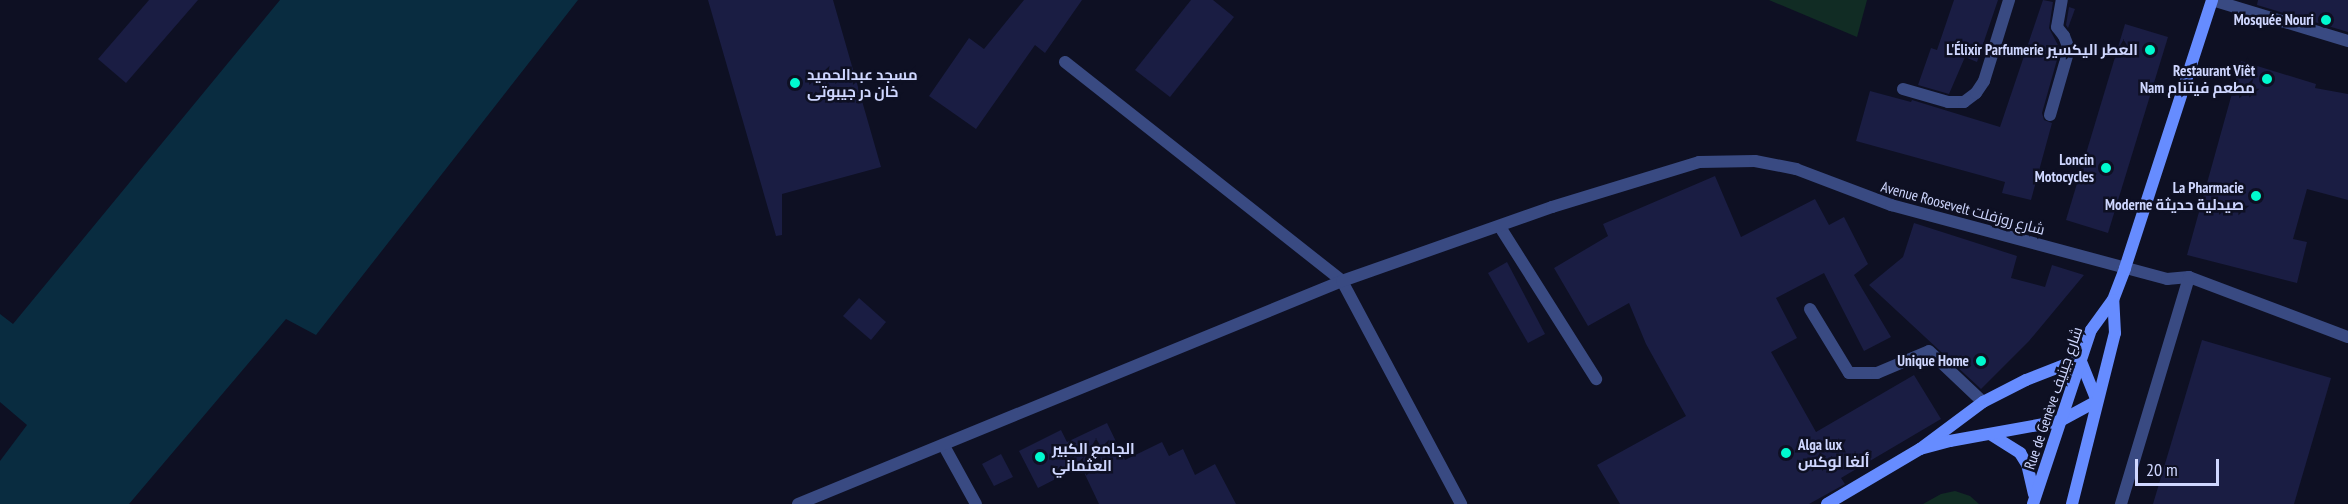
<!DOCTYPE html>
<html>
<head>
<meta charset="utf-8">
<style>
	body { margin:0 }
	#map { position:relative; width:2348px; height:504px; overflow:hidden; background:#0e1023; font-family:"PT Sans Narrow",Cairo,sans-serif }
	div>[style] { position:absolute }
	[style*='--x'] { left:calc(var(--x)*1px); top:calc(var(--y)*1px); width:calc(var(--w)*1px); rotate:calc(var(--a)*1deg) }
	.green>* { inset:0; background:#112c24 }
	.water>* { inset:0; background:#092c40 }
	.building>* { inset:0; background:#1a1d43 }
	.lane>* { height:12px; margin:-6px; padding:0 6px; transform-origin:6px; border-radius:6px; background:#394a82 }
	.street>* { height:12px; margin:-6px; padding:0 6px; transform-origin:6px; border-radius:6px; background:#394a82 }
	.secondary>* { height:12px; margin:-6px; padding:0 6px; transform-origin:6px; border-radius:6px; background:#668cff }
	.dots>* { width:16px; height:16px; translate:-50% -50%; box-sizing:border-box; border:3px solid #0e1023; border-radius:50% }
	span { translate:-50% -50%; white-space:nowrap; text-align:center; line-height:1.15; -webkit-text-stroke:5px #0e1023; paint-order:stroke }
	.poi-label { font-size:15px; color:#cfd7ff; font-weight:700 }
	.right { translate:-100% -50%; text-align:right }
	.left { translate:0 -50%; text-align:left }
	.street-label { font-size:15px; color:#cfd7ff }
	.scale { position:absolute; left:2135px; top:459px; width:84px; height:27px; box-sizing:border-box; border:3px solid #cfd7ff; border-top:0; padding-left:8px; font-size:18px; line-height:21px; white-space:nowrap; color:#cfd7ff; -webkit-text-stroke:4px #0e1023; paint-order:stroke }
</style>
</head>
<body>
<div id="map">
	<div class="green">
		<i style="clip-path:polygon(1769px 0,1867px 0,1857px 37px)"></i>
		<i style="clip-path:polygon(1955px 491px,1970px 496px,1979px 504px,1923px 504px,1941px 494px)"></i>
	</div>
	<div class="water">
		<i style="clip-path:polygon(280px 0,578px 0,316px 335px,286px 319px,129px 504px,0 504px,0 461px,27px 425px,0 402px,0 314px,13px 324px)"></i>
	</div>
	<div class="building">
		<i style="clip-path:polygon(149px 0,198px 0,126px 83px,98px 59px)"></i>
		<i style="clip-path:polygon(708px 0,833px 0,881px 167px,782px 194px,782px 235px,776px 236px)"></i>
		<i style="clip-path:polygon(1024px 0,1082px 0,1045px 53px,1035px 45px,976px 129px,929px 96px,969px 38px,984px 49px)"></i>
		<i style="clip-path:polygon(1191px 0,1213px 0,1234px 17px,1170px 97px,1135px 70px)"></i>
		<i style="clip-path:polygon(1954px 0,1998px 0,1977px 62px,1965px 57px,1949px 94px,1918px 85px,1931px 48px,1937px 50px)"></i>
		<i style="clip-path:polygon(2043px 0,2053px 2px,2049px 28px,2060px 49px,2042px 113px,2044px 120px,2052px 123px,2031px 200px,2002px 193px,2005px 182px,1856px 141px,1870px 91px,1911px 102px,1912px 100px,2000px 127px)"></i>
		<i style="clip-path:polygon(2258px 0,2348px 0,2348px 32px,2257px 5px)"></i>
		<i style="clip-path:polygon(2069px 7px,2075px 9px,2068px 28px,2066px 25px)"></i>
		<i style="clip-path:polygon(2125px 24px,2168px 37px,2108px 233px,2066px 220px)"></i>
		<i style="clip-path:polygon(2241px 61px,2316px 84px,2315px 88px,2348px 94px,2348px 200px,2307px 189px,2293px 239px,2307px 242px,2297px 283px,2187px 255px)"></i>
		<i style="clip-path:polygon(1715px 176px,1741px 237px,1815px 199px,1829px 225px,1844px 217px,1868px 264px,1854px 275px,1891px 337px,1864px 351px,1824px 273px,1776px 298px,1797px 338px,1771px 352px,1816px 432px,1914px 375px,1941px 419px,1841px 478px,1845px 484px,1809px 504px,1620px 504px,1597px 465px,1686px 416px,1646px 344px,1629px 303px,1588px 326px,1554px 268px,1608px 236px,1603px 224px)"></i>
		<i style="clip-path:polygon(1914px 223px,2017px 256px,2011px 278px,2045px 287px,2052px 265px,2084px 275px,2029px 341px,1981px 389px,1869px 285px,1903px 257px)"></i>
		<i style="clip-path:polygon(1507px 262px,1545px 334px,1528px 343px,1488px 273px)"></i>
		<i style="clip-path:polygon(859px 298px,886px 322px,871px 340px,843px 316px)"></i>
		<i style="clip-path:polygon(2202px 340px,2331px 378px,2294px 504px,2153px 504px)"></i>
		<i style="clip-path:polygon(1107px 423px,1125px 460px,1162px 442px,1169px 456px,1183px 449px,1195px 475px,1215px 464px,1236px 504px,1099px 504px,1081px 466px,1038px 488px,1019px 451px,1061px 430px,1067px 442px)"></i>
		<i style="clip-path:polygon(1001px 454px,1013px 477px,994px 486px,982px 464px)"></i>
	</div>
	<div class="lane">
		<i style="--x:1065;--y:62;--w:353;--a:38.3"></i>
		<i style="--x:1903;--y:89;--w:47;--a:16.1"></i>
		<i style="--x:1948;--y:102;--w:16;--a:0"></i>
		<i style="--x:1964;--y:102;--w:15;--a:-37"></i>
		<i style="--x:1976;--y:93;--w:14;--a:-56"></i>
		<i style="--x:1984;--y:81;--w:85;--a:-72.8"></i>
		<i style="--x:2050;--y:115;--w:69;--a:-73.9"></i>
		<i style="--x:2069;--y:49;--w:14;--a:-111"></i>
		<i style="--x:2064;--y:36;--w:11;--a:-128"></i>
		<i style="--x:2057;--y:27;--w:27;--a:-80"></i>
		<i style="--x:1500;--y:227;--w:180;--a:57.7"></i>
		<i style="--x:1810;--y:309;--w:75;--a:58.6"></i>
		<i style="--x:1849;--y:373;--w:28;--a:0"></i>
		<i style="--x:1877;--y:373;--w:56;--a:-22.9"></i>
		<i style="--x:1929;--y:351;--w:74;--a:43.4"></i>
		<i style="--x:944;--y:446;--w:66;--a:61.1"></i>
	</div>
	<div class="street">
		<i style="--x:2212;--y:0;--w:142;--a:16.8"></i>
		<i style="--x:1342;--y:281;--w:253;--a:61.9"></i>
		<i style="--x:798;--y:504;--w:588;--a:-22.29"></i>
		<i style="--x:1342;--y:281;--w:223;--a:-19.4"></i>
		<i style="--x:1552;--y:207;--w:154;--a:-17"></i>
		<i style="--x:1699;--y:162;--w:56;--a:-1"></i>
		<i style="--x:1755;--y:161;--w:42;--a:11"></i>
		<i style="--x:1796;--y:169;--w:102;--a:20.8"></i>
		<i style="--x:1891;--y:205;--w:286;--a:15"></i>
		<i style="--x:2167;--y:279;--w:22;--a:-5"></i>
		<i style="--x:2189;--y:277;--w:170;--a:20.7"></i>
		<i style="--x:2121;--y:504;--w:237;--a:-73.3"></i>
	</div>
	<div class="secondary">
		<i style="--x:1990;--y:434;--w:36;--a:32"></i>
		<i style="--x:2020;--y:453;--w:13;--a:58"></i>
		<i style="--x:2027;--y:464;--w:31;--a:77"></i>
		<i style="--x:1827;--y:504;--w:108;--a:-30.6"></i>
		<i style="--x:1920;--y:449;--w:79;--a:-36.7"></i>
		<i style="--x:1983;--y:402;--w:48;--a:-27.1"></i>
		<i style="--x:2026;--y:380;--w:58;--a:-21.3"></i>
		<i style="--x:2080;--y:359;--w:45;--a:68"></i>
		<i style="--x:2097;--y:401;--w:42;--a:151.6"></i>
		<i style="--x:2060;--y:421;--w:112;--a:169.7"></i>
		<i style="--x:1950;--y:441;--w:31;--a:165"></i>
		<i style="--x:2033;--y:504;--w:183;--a:-71.6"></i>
		<i style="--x:2091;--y:330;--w:37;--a:-54"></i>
		<i style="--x:2113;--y:300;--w:34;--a:-69"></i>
		<i style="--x:2125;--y:268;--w:282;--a:-72"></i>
		<i style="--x:2072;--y:504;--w:176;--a:-75.9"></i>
		<i style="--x:2115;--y:333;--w:33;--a:-93"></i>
	</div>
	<div class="dots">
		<i style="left:2326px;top:20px;background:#00facf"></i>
		<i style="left:2150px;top:50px;background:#00facf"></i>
		<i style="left:2267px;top:79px;background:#00facf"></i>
		<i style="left:795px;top:83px;background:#00facf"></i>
		<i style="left:2106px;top:168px;background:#00facf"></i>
		<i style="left:2256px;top:196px;background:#00facf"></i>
		<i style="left:1981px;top:361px;background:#00facf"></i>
		<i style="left:1786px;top:453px;background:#00facf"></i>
		<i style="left:1040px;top:457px;background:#00facf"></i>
	</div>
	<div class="poi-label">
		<span class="right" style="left:2314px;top:20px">Mosquée Nouri</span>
		<span class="right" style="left:2138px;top:50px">L'Élixir Parfumerie العطر اليكسير</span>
		<span class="right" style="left:2255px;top:79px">Restaurant Viêt<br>Nam مطعم فيتنام</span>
		<span class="left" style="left:807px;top:83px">مسجد عبدالحمید<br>خان در جیبوتی</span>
		<span class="right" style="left:2094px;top:168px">Loncin<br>Motocycles</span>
		<span class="right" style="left:2244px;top:196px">La Pharmacie<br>Moderne صيدلية حديثة</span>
		<span class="right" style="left:1969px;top:361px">Unique Home</span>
		<span class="left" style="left:1798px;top:453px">Alga lux<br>ألغا لوكس</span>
		<span class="left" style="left:1052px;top:457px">الجامع الكبير<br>العثماني</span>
	</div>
	<div class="street-label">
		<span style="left:1963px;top:208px;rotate:15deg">Avenue Roosevelt شارع روزفلت</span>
		<span style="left:2053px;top:398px;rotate:-71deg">Rue de Genève شارع جينيف</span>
	</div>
	<div class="scale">20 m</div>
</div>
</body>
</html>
